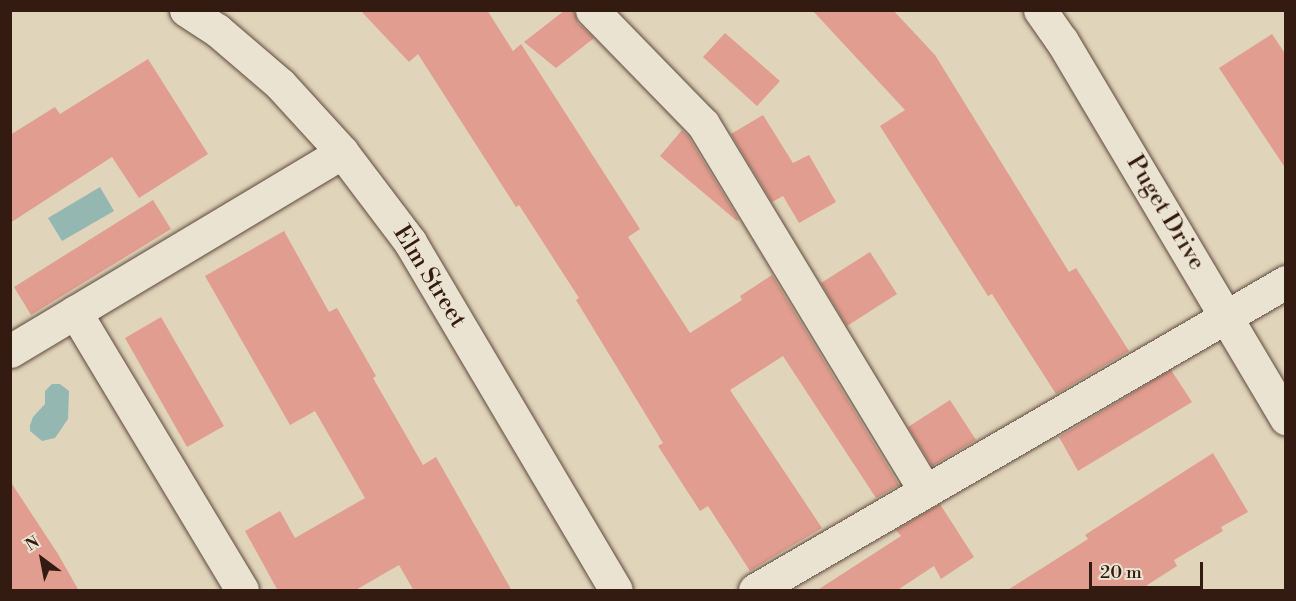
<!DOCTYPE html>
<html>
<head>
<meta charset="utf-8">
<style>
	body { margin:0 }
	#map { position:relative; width:1296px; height:601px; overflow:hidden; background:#e0d4ba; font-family:"Libre Bodoni",serif }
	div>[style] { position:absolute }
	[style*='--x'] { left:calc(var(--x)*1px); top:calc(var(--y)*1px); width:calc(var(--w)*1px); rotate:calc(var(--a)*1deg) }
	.water>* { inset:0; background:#94b8b1 }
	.building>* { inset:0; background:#e19d8f }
	.roads { filter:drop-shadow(0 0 2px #5f493c) drop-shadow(0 0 2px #5f493c) }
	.minor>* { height:33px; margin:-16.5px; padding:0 16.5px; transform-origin:16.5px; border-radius:16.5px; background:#ebe3d2 }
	span { translate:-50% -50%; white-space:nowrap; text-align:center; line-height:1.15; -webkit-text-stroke:4.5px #ebe3d2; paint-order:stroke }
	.street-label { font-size:24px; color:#341b12 }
	.frame { position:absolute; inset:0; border:12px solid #341b12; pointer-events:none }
	.north { position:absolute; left:12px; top:529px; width:60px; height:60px; -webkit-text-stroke:4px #ebe3d2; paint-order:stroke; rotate:328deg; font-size:16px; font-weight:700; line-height:24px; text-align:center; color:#341b12 }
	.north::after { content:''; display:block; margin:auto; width:21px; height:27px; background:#341b12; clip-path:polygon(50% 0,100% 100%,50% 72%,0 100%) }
	.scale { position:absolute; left:1089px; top:562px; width:114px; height:27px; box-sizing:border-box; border:3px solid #341b12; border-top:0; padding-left:8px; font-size:18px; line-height:21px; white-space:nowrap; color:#341b12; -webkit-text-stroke:4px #ebe3d2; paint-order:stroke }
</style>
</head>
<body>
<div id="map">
	<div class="water">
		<i style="clip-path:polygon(100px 187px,114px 211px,62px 241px,48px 218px)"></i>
		<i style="clip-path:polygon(52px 384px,60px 384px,69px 391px,68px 419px,55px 438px,42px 441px,30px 431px,30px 425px,33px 417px,45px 404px,45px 391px)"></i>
	</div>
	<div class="building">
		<i style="clip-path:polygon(360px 10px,487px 10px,513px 51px,521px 44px,640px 229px,628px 237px,690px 333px,742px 300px,740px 296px,772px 275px,899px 485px,876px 498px,783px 356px,730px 390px,822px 528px,750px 571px,708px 506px,700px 511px,658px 446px,663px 443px,576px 300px,579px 298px,519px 205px,516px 207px,418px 54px,409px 62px)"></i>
		<i style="clip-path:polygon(565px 10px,574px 10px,578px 23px,594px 38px,556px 68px,524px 42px)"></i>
		<i style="clip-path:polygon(812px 10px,893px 10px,935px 55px,1069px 272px,1076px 268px,1129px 351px,1056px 394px,992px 294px,988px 296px,880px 126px,905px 110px)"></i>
		<i style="clip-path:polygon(725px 33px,780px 81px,757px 106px,703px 57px)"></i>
		<i style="clip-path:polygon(1272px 34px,1286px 55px,1286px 169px,1219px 68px)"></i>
		<i style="clip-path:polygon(148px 59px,208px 154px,139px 198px,112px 157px,10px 223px,10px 135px,55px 107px,60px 114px)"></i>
		<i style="clip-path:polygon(763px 115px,793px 163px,809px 155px,836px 202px,799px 223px,783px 196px,772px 202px,731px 134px)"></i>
		<i style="clip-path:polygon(682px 130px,688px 136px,739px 220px,737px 221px,660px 156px)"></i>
		<i style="clip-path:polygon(153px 200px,171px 229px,31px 315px,14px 287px)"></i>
		<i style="clip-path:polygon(284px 231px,329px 312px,337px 308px,376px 376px,373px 378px,423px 465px,436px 457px,512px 591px,414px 591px,399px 565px,354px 591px,278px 591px,245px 531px,280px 511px,295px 538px,365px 498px,315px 411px,290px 425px,205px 276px)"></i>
		<i style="clip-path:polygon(870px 252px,897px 294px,847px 326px,821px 283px)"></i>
		<i style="clip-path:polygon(161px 317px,224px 426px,187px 447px,125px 338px)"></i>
		<i style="clip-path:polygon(1171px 370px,1192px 402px,1078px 471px,1059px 437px)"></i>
		<i style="clip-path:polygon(950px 400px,976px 440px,932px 466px,908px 427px)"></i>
		<i style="clip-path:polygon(1213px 453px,1248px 512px,1221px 527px,1223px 531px,1174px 560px,1177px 566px,1138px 591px,1006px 591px,1088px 539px,1085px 535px)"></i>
		<i style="clip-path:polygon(10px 481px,58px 554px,79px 591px,10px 591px)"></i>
		<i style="clip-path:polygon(940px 504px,974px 557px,941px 579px,934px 566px,896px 591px,816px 591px,901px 536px,896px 530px)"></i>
	</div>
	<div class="roads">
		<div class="minor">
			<i style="--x:186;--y:10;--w:37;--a:33"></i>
			<i style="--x:217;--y:30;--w:83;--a:40.6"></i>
			<i style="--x:280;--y:84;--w:92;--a:47.6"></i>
			<i style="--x:342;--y:152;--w:113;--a:52.9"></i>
			<i style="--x:410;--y:242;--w:404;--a:59.4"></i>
			<i style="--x:592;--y:10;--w:159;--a:45.8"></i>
			<i style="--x:703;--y:124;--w:429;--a:58.8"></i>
			<i style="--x:1040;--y:10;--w:38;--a:55"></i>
			<i style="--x:1062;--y:41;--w:439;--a:59.3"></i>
			<i style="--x:75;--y:312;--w:324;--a:59"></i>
			<i style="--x:10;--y:351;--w:387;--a:-30.9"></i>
			<i style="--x:755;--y:590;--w:614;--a:-30.12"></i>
		</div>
	</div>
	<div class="street-label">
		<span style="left:1165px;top:213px;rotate:59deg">Puget Drive</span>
		<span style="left:429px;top:277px;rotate:58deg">Elm Street</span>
	</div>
	<div class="frame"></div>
	<div class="north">N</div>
	<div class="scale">20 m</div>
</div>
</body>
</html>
